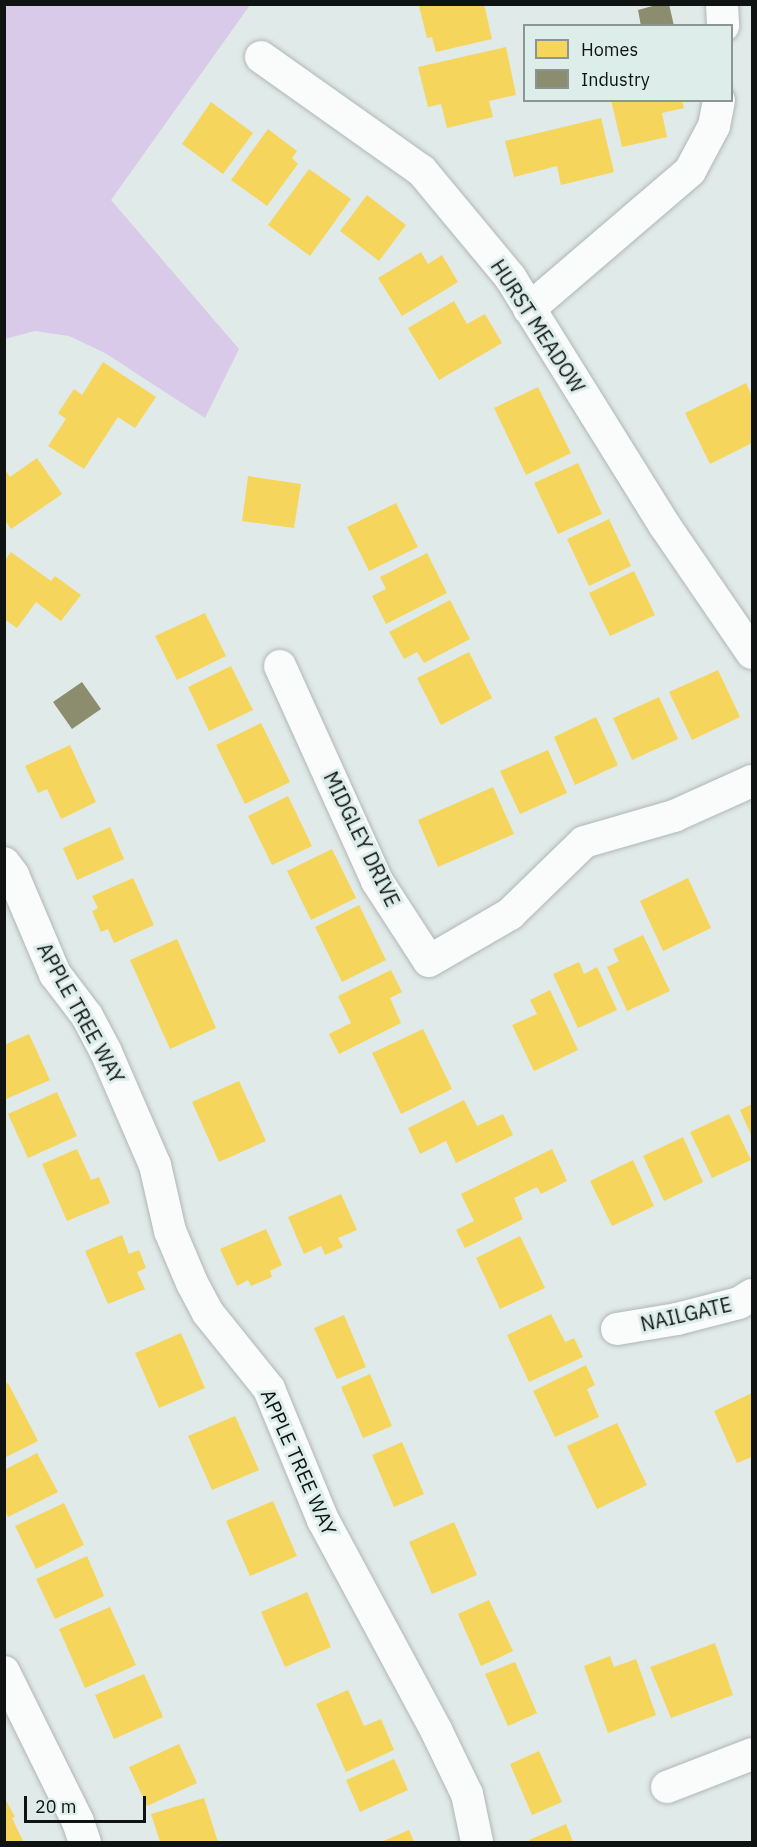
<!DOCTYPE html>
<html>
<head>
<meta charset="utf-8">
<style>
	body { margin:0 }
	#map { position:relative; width:757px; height:1847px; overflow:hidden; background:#e0eae8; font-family:"IBM Plex Sans",sans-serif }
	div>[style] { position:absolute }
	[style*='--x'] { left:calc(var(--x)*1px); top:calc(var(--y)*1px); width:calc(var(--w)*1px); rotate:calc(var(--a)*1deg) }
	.green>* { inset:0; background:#d9caea }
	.homes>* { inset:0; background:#f6d55c }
	.industry>* { inset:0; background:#8c8c6e }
	.roads { filter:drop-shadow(0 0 2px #b0b7b5) drop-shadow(0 0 2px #b0b7b5) }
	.minor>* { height:32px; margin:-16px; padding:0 16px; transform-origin:16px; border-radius:16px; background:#fafcfc }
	span { translate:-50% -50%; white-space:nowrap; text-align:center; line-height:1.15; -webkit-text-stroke:6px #ddedea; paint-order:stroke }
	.street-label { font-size:20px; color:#0f1413 }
	.frame { position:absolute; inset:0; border:6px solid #0f1413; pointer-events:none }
	.legend { position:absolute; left:523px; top:24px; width:210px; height:78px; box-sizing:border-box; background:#ddedea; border:2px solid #8b9694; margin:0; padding:8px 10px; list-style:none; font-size:18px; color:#0f1413 }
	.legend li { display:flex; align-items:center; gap:12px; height:30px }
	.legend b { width:30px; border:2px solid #8b9694 }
	.scale { position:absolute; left:24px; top:1796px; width:122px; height:27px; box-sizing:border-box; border:3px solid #0f1413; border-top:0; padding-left:8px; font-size:18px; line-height:21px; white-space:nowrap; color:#0f1413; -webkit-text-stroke:4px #ddedea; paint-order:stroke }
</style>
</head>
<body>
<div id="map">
	<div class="green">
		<i style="clip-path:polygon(5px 4px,250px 5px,111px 200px,239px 349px,205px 418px,105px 353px,69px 336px,35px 331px,5px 339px)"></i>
	</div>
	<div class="homes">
		<i style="clip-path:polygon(424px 4px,484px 4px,492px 39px,436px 52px,432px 37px,427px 38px,419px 6px)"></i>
		<i style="clip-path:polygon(506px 47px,516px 95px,489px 101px,493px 117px,447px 128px,441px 104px,428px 107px,418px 67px)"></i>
		<i style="clip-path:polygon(611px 100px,682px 100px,684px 108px,662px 113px,667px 137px,622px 147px)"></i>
		<i style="clip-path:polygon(211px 102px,253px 133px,223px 174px,182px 144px)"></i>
		<i style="clip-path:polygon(601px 118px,614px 172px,561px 185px,557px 166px,514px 177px,505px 141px)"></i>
		<i style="clip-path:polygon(268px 129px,297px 151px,292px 158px,298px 164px,267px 206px,231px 180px)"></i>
		<i style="clip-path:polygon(309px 169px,351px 199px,310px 256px,268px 225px)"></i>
		<i style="clip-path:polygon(367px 195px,406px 225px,379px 261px,340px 231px)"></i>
		<i style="clip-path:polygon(421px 252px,428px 264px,442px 255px,458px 282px,402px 316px,378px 278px)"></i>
		<i style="clip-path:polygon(454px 301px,467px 324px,485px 314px,502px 343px,439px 380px,408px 328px)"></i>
		<i style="clip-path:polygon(103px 362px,156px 397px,135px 428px,118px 417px,84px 469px,48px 446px,66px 419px,58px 413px,74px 389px,82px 395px)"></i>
		<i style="clip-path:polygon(746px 383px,752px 396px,752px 443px,710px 464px,685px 413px)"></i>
		<i style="clip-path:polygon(538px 387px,571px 453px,526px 475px,494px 408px)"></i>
		<i style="clip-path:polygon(37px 458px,62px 494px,11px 529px,4px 519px,4px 468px,10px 477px)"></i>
		<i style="clip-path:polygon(578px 463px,602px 514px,558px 534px,534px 483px)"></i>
		<i style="clip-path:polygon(248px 476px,301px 484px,294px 528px,242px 521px)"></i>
		<i style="clip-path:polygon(396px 503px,418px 547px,369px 571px,347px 527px)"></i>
		<i style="clip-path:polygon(609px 519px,631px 566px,589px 586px,567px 539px)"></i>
		<i style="clip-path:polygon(11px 552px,51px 581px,55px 576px,81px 595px,61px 621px,36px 602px,17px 628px,4px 619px,4px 561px)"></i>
		<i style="clip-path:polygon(427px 553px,447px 593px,386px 624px,372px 596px,386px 589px,380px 577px)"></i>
		<i style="clip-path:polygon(634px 571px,655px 615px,610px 636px,589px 593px)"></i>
		<i style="clip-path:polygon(450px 600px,470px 639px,424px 663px,417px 652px,404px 659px,389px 632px)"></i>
		<i style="clip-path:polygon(205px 613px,226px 656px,177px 680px,155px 636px)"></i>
		<i style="clip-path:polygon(469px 652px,492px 698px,441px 725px,417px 678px)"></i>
		<i style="clip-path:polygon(231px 666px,253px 710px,209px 731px,188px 687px)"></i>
		<i style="clip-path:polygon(718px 670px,740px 717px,692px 740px,669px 692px)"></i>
		<i style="clip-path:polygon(659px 697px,678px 739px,632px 760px,613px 718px)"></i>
		<i style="clip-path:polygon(596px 717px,618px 765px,575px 785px,554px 737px)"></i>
		<i style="clip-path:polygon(261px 723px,290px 782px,245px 804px,216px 745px)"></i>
		<i style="clip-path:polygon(70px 745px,96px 802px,61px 819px,47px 789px,38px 793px,25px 766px)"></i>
		<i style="clip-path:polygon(548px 750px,567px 793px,520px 814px,500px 771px)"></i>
		<i style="clip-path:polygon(493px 787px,514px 834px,438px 867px,418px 820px)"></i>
		<i style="clip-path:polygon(288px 796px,312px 846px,272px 865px,248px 816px)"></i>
		<i style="clip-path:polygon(110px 827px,124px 859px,77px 880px,63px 848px)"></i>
		<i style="clip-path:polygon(332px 849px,356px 898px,311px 920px,287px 871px)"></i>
		<i style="clip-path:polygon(133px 878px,154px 925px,114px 943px,108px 929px,101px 932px,92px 911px,98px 908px,92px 896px)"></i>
		<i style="clip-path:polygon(688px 878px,711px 928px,663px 951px,640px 901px)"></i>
		<i style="clip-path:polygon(359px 905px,386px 960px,342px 982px,315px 927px)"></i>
		<i style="clip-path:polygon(643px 935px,670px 991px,627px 1011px,607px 967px,619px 961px,613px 949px)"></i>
		<i style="clip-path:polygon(177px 939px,216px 1028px,170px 1049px,130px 960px)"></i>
		<i style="clip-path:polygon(579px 962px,584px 974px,597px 967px,617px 1010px,578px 1028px,553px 974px)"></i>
		<i style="clip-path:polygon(391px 970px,402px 992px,390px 998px,401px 1023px,339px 1054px,329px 1034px,351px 1023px,338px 996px)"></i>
		<i style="clip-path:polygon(550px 990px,578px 1050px,534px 1071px,512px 1025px,537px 1014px,530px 1000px)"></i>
		<i style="clip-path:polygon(423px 1029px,452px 1089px,401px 1114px,372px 1053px)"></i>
		<i style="clip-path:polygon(29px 1034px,50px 1080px,4px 1100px,4px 1045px)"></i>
		<i style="clip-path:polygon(239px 1081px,266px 1141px,219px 1162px,192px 1102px)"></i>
		<i style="clip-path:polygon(57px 1092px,77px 1136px,28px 1158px,8px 1114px)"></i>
		<i style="clip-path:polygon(464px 1100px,477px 1126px,503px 1114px,513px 1135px,456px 1163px,446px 1141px,420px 1154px,408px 1128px)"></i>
		<i style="clip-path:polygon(752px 1104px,752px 1137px,740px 1110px)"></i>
		<i style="clip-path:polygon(729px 1114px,751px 1160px,712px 1178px,690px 1132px)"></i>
		<i style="clip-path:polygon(683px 1137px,703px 1182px,664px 1201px,643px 1156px)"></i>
		<i style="clip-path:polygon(77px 1149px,91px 1180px,99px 1177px,110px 1203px,67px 1221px,42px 1164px)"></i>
		<i style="clip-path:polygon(552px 1149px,567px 1181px,541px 1194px,537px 1187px,514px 1198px,523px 1219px,465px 1248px,456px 1230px,474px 1221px,461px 1194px)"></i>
		<i style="clip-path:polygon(633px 1160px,654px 1206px,612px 1226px,590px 1181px)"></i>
		<i style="clip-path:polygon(341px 1194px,357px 1230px,338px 1238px,343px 1247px,325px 1255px,321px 1246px,304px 1254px,288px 1217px)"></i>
		<i style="clip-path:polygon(266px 1229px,282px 1265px,270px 1271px,272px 1277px,251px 1286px,248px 1280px,237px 1286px,220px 1249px)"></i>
		<i style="clip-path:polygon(122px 1235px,129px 1254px,139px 1250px,146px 1268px,137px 1272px,145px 1289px,108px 1304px,85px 1251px)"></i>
		<i style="clip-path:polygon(520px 1236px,545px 1288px,500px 1309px,476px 1258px)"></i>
		<i style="clip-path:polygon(551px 1314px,565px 1342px,574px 1338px,583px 1357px,529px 1382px,507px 1335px)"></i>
		<i style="clip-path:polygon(344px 1315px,366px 1367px,337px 1379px,314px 1328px)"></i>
		<i style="clip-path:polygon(181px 1333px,205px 1388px,159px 1408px,135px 1353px)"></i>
		<i style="clip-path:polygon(586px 1365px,595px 1385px,587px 1389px,599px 1417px,555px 1437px,533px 1391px)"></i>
		<i style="clip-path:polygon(370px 1374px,392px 1426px,363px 1438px,341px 1387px)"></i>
		<i style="clip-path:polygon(8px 1383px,38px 1441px,4px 1458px,4px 1385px)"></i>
		<i style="clip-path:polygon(752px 1393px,752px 1457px,737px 1463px,714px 1411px)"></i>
		<i style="clip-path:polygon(235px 1416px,259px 1470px,212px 1490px,188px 1436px)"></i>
		<i style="clip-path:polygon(617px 1423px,647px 1485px,597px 1509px,567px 1446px)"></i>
		<i style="clip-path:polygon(402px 1442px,424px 1494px,394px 1507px,372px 1455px)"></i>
		<i style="clip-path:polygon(37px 1453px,58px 1492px,8px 1517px,4px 1510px,4px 1470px)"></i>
		<i style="clip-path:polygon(273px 1501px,297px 1556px,250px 1576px,226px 1521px)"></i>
		<i style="clip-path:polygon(64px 1503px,84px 1545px,36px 1569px,15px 1526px)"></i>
		<i style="clip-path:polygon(454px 1522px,477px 1575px,432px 1594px,409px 1542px)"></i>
		<i style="clip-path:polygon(87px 1556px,104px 1596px,55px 1619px,36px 1579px)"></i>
		<i style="clip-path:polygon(307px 1592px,331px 1647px,285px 1667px,261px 1612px)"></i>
		<i style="clip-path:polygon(489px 1600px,513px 1651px,481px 1666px,458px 1614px)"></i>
		<i style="clip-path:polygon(110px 1607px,136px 1665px,85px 1688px,59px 1629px)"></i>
		<i style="clip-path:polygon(715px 1643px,733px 1695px,671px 1718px,650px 1667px)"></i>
		<i style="clip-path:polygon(610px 1656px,614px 1667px,636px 1659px,656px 1715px,608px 1733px,584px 1666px)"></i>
		<i style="clip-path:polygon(515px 1662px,537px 1713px,508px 1726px,485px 1674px)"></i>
		<i style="clip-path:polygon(144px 1674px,163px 1717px,114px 1739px,95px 1695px)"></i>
		<i style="clip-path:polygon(348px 1690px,364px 1726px,381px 1719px,394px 1750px,346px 1772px,316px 1704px)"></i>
		<i style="clip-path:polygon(179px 1744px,197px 1783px,147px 1806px,129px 1767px)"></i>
		<i style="clip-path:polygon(539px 1751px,562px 1802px,532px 1815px,510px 1764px)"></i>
		<i style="clip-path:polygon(394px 1759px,408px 1790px,360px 1812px,346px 1780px)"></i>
		<i style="clip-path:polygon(4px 1797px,15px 1817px,12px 1818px,23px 1841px,20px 1842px,4px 1842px)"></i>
		<i style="clip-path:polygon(204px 1798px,218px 1842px,160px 1842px,151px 1814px)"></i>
		<i style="clip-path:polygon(566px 1824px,573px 1842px,530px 1842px,529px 1840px)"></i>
		<i style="clip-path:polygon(409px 1830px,414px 1842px,381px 1842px)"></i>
	</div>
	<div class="industry">
		<i style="clip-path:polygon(660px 4px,669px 4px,674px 26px,641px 26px,638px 10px)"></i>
		<i style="clip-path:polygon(82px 682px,101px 709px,72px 729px,53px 702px)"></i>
	</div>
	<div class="roads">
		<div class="minor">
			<i style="--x:722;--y:4;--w:22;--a:87"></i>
			<i style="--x:261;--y:57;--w:197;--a:35.3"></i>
			<i style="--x:422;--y:171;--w:138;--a:50.3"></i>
			<i style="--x:510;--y:277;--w:293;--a:58.1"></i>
			<i style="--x:665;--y:526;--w:154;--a:55.6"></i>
			<i style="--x:529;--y:309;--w:212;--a:-40.6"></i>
			<i style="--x:690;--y:171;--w:51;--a:-61.9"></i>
			<i style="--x:714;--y:126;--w:26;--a:-79"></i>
			<i style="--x:280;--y:666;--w:236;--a:65.7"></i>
			<i style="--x:377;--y:881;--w:95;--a:57"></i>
			<i style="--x:429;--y:961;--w:94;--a:-30.1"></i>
			<i style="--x:510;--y:914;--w:103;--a:-44.2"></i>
			<i style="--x:584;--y:842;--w:94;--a:-16.1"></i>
			<i style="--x:674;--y:816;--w:85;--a:-24.2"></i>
			<i style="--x:4;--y:863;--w:15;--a:53"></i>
			<i style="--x:13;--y:875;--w:108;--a:67"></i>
			<i style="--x:55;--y:974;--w:53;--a:52.7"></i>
			<i style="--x:87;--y:1016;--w:41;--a:62.2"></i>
			<i style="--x:106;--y:1052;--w:123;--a:66.6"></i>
			<i style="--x:155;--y:1165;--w:68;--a:77.2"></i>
			<i style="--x:170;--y:1231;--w:56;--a:67.1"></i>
			<i style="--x:192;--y:1283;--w:34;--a:62"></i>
			<i style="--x:208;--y:1313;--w:97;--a:51.2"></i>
			<i style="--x:269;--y:1389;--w:142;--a:67.6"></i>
			<i style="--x:323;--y:1520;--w:238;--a:61.7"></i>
			<i style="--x:436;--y:1730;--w:71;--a:64.2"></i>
			<i style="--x:467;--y:1794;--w:49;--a:78.2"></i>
			<i style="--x:617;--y:1329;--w:61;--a:-9.5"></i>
			<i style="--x:677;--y:1319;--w:64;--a:-14.5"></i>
			<i style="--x:739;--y:1303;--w:15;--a:-32"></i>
			<i style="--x:4;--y:1672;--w:167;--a:63.7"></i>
			<i style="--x:78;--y:1822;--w:21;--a:71"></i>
			<i style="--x:667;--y:1787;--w:91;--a:-21.2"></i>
		</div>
	</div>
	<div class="street-label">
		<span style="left:538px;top:326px;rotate:57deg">HURST MEADOW</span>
		<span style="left:362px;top:839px;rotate:64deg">MIDGLEY DRIVE</span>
		<span style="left:81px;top:1013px;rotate:61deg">APPLE TREE WAY</span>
		<span style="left:686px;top:1314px;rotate:-13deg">NAILGATE</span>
		<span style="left:299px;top:1462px;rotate:66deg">APPLE TREE WAY</span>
	</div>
	<div class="frame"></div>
	<ul class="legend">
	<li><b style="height:16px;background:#f6d55c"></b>Homes</li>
	<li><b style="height:16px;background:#8c8c6e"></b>Industry</li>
	</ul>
	<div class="scale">20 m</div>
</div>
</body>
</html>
